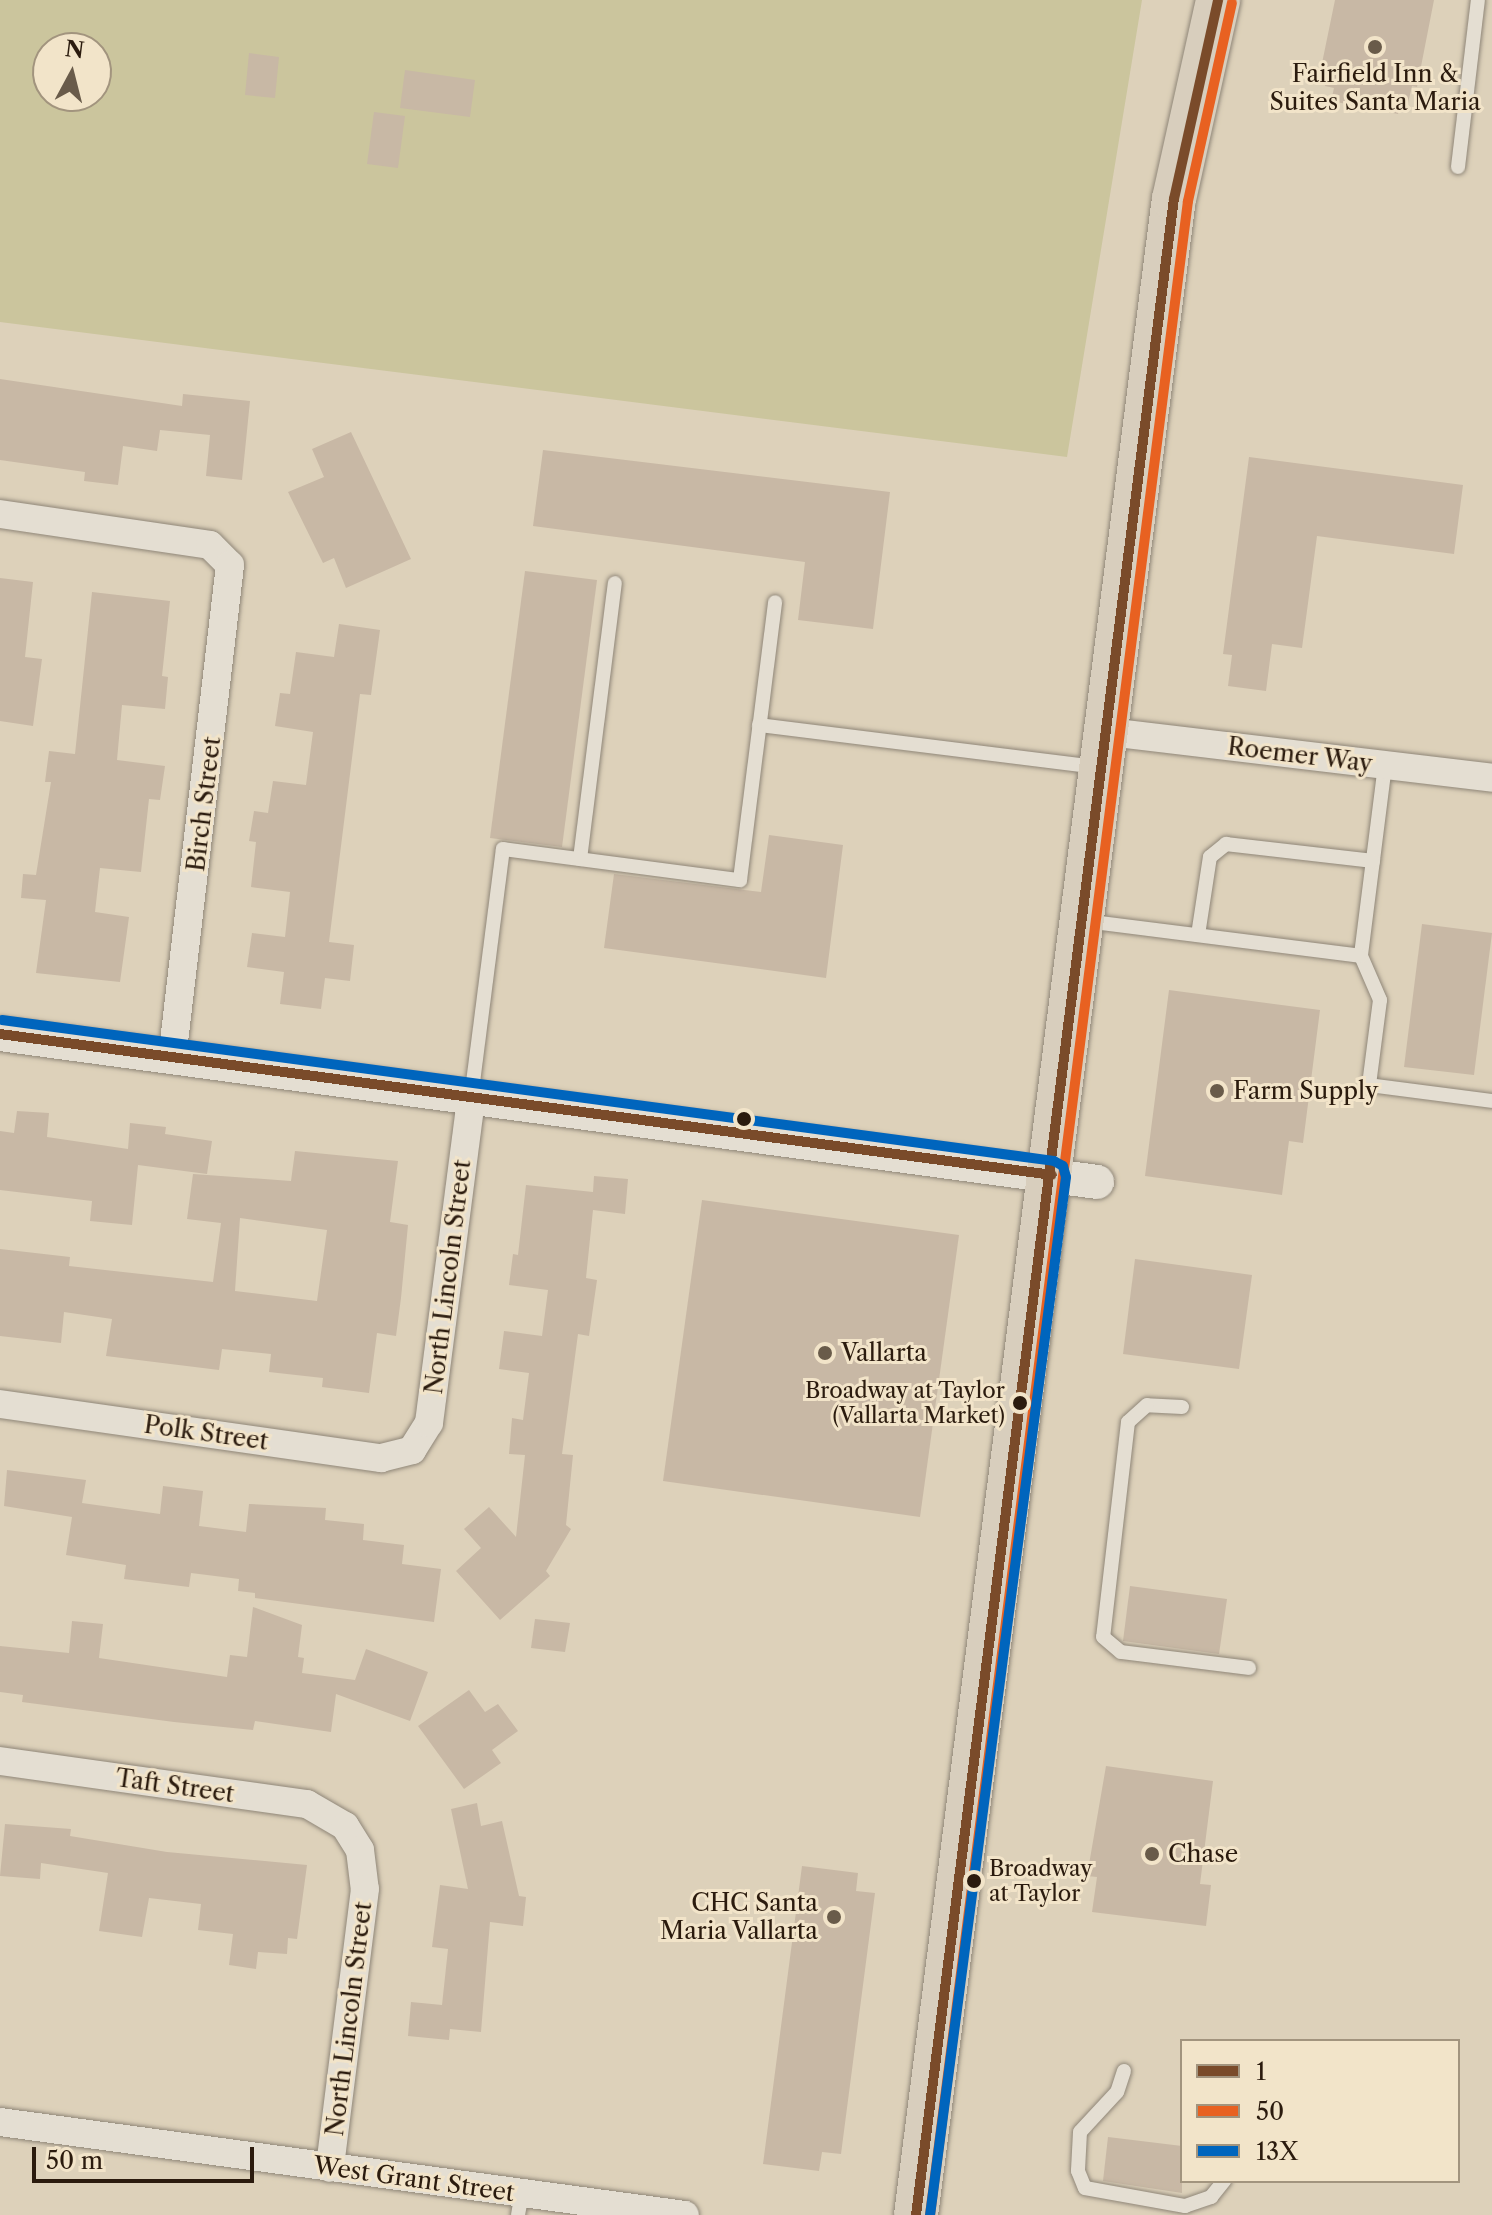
<!DOCTYPE html>
<html>
<head>
<meta charset="utf-8">
<style>
	body { margin:0 }
	#map { position:relative; width:1492px; height:2215px; overflow:hidden; background:#ddd1ba; font-family:"Libre Caslon Text",serif }
	div>[style] { position:absolute }
	[style*='--x'] { left:calc(var(--x)*1px); top:calc(var(--y)*1px); width:calc(var(--w)*1px); rotate:calc(var(--a)*1deg) }
	.green>* { inset:0; background:#cbc59d }
	.building>* { inset:0; background:#c8b8a5 }
	.roads { filter:drop-shadow(0 0 2px #8f8678) drop-shadow(0 0 2px #8f8678) }
	.service>* { height:14px; margin:-7px; padding:0 7px; transform-origin:7px; border-radius:7px; background:#e4ded2 }
	.minor>* { height:28px; margin:-14px; padding:0 14px; transform-origin:14px; border-radius:14px; background:#e4ded2 }
	.tertiary>* { height:34px; margin:-17px; padding:0 17px; transform-origin:17px; border-radius:17px; background:#e4ded2 }
	.primary>* { height:44px; margin:-22px; padding:0 22px; transform-origin:22px; border-radius:22px; background:#d8cebd }
	.bus-1>* { height:10px; margin:-5px; padding:0 5px; transform-origin:5px; border-radius:5px; background:#7a4b2a }
	.bus-2>* { height:10px; margin:-5px; padding:0 5px; transform-origin:5px; border-radius:5px; background:#e86121 }
	.bus-3>* { height:10px; margin:-5px; padding:0 5px; transform-origin:5px; border-radius:5px; background:#0065bd }
	.dots>* { width:22px; height:22px; translate:-50% -50%; box-sizing:border-box; border:4px solid #f2e4c9; border-radius:50% }
	span { translate:-50% -50%; white-space:nowrap; text-align:center; line-height:1.15; -webkit-text-stroke:6px #f2e4c9; paint-order:stroke }
	.bus-label { font-size:22px; color:#2b1b0e }
	.right { translate:-100% -50%; text-align:right }
	.left { translate:0 -50%; text-align:left }
	.poi-label { font-size:24px; color:#2b1b0e }
	.street-label { font-size:24px; color:#2b1b0e }
	.legend { position:absolute; left:1180px; top:2039px; width:280px; height:144px; box-sizing:border-box; background:#f2e4c9; border:2px solid #a2947e; margin:0; padding:10px 14px; list-style:none; font-size:24px; color:#2b1b0e }
	.legend li { display:flex; align-items:center; gap:16px; height:40px }
	.legend b { width:40px; border:2px solid #a2947e }
	.north { position:absolute; left:32px; top:32px; width:80px; height:80px; box-sizing:border-box; background:#f2e4c9; border:2px solid #a2947e; border-radius:50%; rotate:7deg; font-size:22px; font-weight:700; line-height:32px; text-align:center; color:#2b1b0e }
	.north::after { content:''; display:block; margin:auto; width:28px; height:36px; background:#695b4a; clip-path:polygon(50% 0,100% 100%,50% 72%,0 100%) }
	.scale { position:absolute; left:32px; top:2147px; width:222px; height:36px; box-sizing:border-box; border:4px solid #2b1b0e; border-top:0; padding-left:10px; font-size:24px; line-height:28px; white-space:nowrap; color:#2b1b0e; -webkit-text-stroke:6px #f2e4c9; paint-order:stroke }
</style>
</head>
<body>
<div id="map">
	<div class="green">
		<i style="clip-path:polygon(evenodd,0 0,1142px 0,1067px 457px,0 322px,0 0,48px 48px,96px 48px,96px 96px,48px 96px,48px 48px)"></i>
	</div>
	<div class="building">
		<i style="clip-path:polygon(1335px 0,1434px 0,1417px 87px,1412px 86px,1408px 103px,1401px 102px,1398px 114px,1331px 101px,1334px 88px,1325px 86px,1329px 70px,1321px 68px)"></i>
		<i style="clip-path:polygon(249px 53px,279px 57px,275px 98px,245px 95px)"></i>
		<i style="clip-path:polygon(405px 70px,475px 80px,470px 117px,400px 108px)"></i>
		<i style="clip-path:polygon(374px 112px,405px 116px,398px 168px,367px 164px)"></i>
		<i style="clip-path:polygon(0 379px,182px 406px,183px 394px,250px 401px,242px 480px,206px 476px,210px 435px,160px 430px,157px 451px,123px 446px,118px 485px,84px 481px,85px 472px,0 460px)"></i>
		<i style="clip-path:polygon(351px 432px,411px 559px,346px 588px,334px 558px,323px 563px,288px 492px,324px 477px,312px 449px)"></i>
		<i style="clip-path:polygon(543px 450px,890px 492px,873px 629px,798px 620px,805px 562px,533px 526px)"></i>
		<i style="clip-path:polygon(1249px 457px,1463px 485px,1454px 554px,1317px 536px,1302px 648px,1272px 644px,1266px 691px,1228px 686px,1232px 655px,1223px 654px)"></i>
		<i style="clip-path:polygon(525px 571px,597px 580px,562px 847px,490px 838px)"></i>
		<i style="clip-path:polygon(0 578px,33px 582px,25px 657px,42px 659px,33px 726px,0 721px)"></i>
		<i style="clip-path:polygon(92px 592px,170px 601px,162px 676px,168px 677px,165px 709px,122px 705px,117px 760px,165px 766px,160px 800px,149px 799px,141px 872px,100px 868px,95px 912px,129px 917px,120px 982px,36px 973px,46px 900px,21px 898px,23px 874px,36px 875px,51px 782px,45px 782px,49px 751px,75px 754px)"></i>
		<i style="clip-path:polygon(339px 624px,380px 630px,371px 695px,360px 694px,329px 942px,354px 945px,350px 981px,325px 978px,321px 1009px,280px 1004px,284px 972px,247px 967px,252px 933px,285px 937px,290px 892px,251px 887px,256px 842px,249px 841px,254px 811px,268px 813px,273px 781px,306px 785px,313px 732px,275px 726px,280px 693px,290px 694px,296px 652px,334px 657px)"></i>
		<i style="clip-path:polygon(769px 835px,843px 845px,826px 978px,604px 948px,614px 874px,761px 892px)"></i>
		<i style="clip-path:polygon(1422px 924px,1492px 933px,1474px 1075px,1404px 1067px)"></i>
		<i style="clip-path:polygon(1169px 990px,1320px 1010px,1303px 1143px,1289px 1141px,1282px 1195px,1145px 1176px)"></i>
		<i style="clip-path:polygon(17px 1111px,49px 1113px,47px 1137px,128px 1149px,130px 1123px,166px 1127px,165px 1134px,212px 1141px,207px 1174px,138px 1165px,132px 1225px,90px 1221px,92px 1201px,0 1190px,0 1131px,14px 1133px)"></i>
		<i style="clip-path:polygon(evenodd,295px 1151px,398px 1161px,390px 1222px,408px 1225px,401px 1298px,396px 1336px,377px 1333px,369px 1393px,322px 1387px,323px 1378px,269px 1372px,271px 1354px,222px 1349px,219px 1370px,106px 1356px,112px 1319px,64px 1312px,61px 1343px,0 1336px,0 1249px,70px 1257px,69px 1266px,213px 1282px,221px 1223px,187px 1219px,193px 1174px,291px 1181px,295px 1151px,240px 1218px,327px 1230px,317px 1301px,235px 1291px,240px 1218px)"></i>
		<i style="clip-path:polygon(594px 1176px,628px 1179px,625px 1214px,593px 1210px,586px 1278px,597px 1280px,589px 1336px,578px 1334px,562px 1454px,573px 1455px,566px 1525px,571px 1529px,546px 1571px,550px 1576px,500px 1620px,456px 1571px,481px 1548px,464px 1529px,489px 1507px,516px 1537px,525px 1455px,509px 1454px,512px 1418px,523px 1420px,529px 1373px,499px 1369px,504px 1331px,542px 1336px,548px 1290px,509px 1285px,513px 1254px,518px 1255px,526px 1185px,593px 1192px)"></i>
		<i style="clip-path:polygon(702px 1200px,959px 1235px,920px 1517px,663px 1481px)"></i>
		<i style="clip-path:polygon(1135px 1259px,1252px 1275px,1239px 1369px,1123px 1354px)"></i>
		<i style="clip-path:polygon(7px 1470px,86px 1480px,82px 1503px,160px 1514px,163px 1486px,203px 1491px,199px 1526px,246px 1532px,249px 1504px,326px 1508px,325px 1520px,364px 1524px,363px 1540px,404px 1545px,402px 1564px,441px 1569px,434px 1622px,255px 1598px,255px 1593px,238px 1591px,239px 1579px,191px 1573px,189px 1587px,124px 1579px,126px 1565px,66px 1555px,72px 1517px,4px 1506px)"></i>
		<i style="clip-path:polygon(1130px 1586px,1227px 1599px,1219px 1654px,1123px 1641px)"></i>
		<i style="clip-path:polygon(253px 1607px,302px 1625px,298px 1657px,304px 1658px,302px 1673px,355px 1680px,366px 1649px,428px 1672px,410px 1721px,336px 1694px,331px 1732px,255px 1721px,253px 1730px,174px 1722px,22px 1702px,23px 1695px,0 1692px,0 1646px,69px 1653px,72px 1621px,103px 1624px,99px 1658px,227px 1677px,230px 1655px,247px 1657px)"></i>
		<i style="clip-path:polygon(535px 1619px,570px 1623px,565px 1652px,531px 1648px)"></i>
		<i style="clip-path:polygon(469px 1690px,485px 1712px,498px 1704px,518px 1731px,492px 1750px,501px 1763px,464px 1789px,418px 1726px)"></i>
		<i style="clip-path:polygon(1106px 1766px,1213px 1781px,1200px 1884px,1211px 1885px,1206px 1926px,1092px 1912px,1097px 1877px,1087px 1876px)"></i>
		<i style="clip-path:polygon(477px 1803px,481px 1826px,502px 1821px,519px 1896px,526px 1897px,523px 1926px,490px 1922px,481px 2032px,450px 2029px,449px 2040px,408px 2036px,411px 2002px,442px 2005px,448px 1949px,432px 1947px,440px 1885px,468px 1889px,451px 1809px)"></i>
		<i style="clip-path:polygon(5px 1824px,71px 1829px,70px 1836px,167px 1852px,307px 1865px,297px 1939px,288px 1938px,287px 1954px,258px 1952px,256px 1969px,229px 1965px,233px 1934px,198px 1930px,201px 1904px,149px 1898px,142px 1937px,99px 1931px,108px 1873px,41px 1863px,40px 1879px,0 1876px)"></i>
		<i style="clip-path:polygon(802px 1866px,858px 1873px,856px 1891px,875px 1893px,841px 2154px,822px 2152px,819px 2171px,763px 2164px)"></i>
		<i style="clip-path:polygon(1108px 2137px,1182px 2146px,1182px 2193px,1103px 2181px)"></i>
	</div>
	<div class="roads">
		<div class="service">
			<i style="--x:1458;--y:167;--w:168;--a:-83.2"></i>
			<i style="--x:759;--y:725;--w:340;--a:7.1"></i>
			<i style="--x:1385;--y:765;--w:193;--a:97.2"></i>
			<i style="--x:1361;--y:956;--w:48;--a:66.6"></i>
			<i style="--x:1380;--y:1000;--w:86;--a:97.4"></i>
			<i style="--x:1369;--y:1085;--w:124;--a:7.4"></i>
			<i style="--x:580;--y:859;--w:278;--a:-82.8"></i>
			<i style="--x:1085;--y:921;--w:278;--a:7.2"></i>
			<i style="--x:1198;--y:935;--w:79;--a:-81.3"></i>
			<i style="--x:1210;--y:857;--w:21;--a:-39"></i>
			<i style="--x:1226;--y:844;--w:148;--a:6.6"></i>
			<i style="--x:471;--y:1098;--w:251;--a:-82.7"></i>
			<i style="--x:503;--y:849;--w:239;--a:7.5"></i>
			<i style="--x:740;--y:880;--w:280;--a:-82.8"></i>
			<i style="--x:1182;--y:1407;--w:35;--a:-177"></i>
			<i style="--x:1147;--y:1405;--w:25;--a:138"></i>
			<i style="--x:1128;--y:1422;--w:216;--a:96.6"></i>
			<i style="--x:1103;--y:1637;--w:23;--a:40"></i>
			<i style="--x:1121;--y:1652;--w:129;--a:7.1"></i>
			<i style="--x:1124;--y:2071;--w:22;--a:108"></i>
			<i style="--x:1117;--y:2092;--w:54;--a:132.8"></i>
			<i style="--x:1080;--y:2132;--w:39;--a:93"></i>
			<i style="--x:1078;--y:2171;--w:18;--a:68"></i>
			<i style="--x:1085;--y:2188;--w:102;--a:10.2"></i>
			<i style="--x:1185;--y:2206;--w:28;--a:-19"></i>
			<i style="--x:1211;--y:2197;--w:21;--a:-51"></i>
			<i style="--x:518;--y:2215;--w:22;--a:-80"></i>
		</div>
		<div class="minor">
			<i style="--x:0;--y:514;--w:212;--a:8.4"></i>
			<i style="--x:210;--y:545;--w:28;--a:45"></i>
			<i style="--x:230;--y:565;--w:495;--a:96.7"></i>
			<i style="--x:1109;--y:732;--w:386;--a:6.8"></i>
			<i style="--x:0;--y:1404;--w:385;--a:8.1"></i>
			<i style="--x:381;--y:1458;--w:32;--a:-14"></i>
			<i style="--x:412;--y:1450;--w:32;--a:-58"></i>
			<i style="--x:429;--y:1423;--w:327;--a:-82.6"></i>
			<i style="--x:0;--y:1761;--w:310;--a:8"></i>
			<i style="--x:307;--y:1804;--w:44;--a:30.1"></i>
			<i style="--x:345;--y:1826;--w:28;--a:58"></i>
			<i style="--x:360;--y:1850;--w:39;--a:83"></i>
			<i style="--x:365;--y:1889;--w:281;--a:97.2"></i>
			<i style="--x:0;--y:2122;--w:691;--a:7.73"></i>
		</div>
		<div class="tertiary">
			<i style="--x:0;--y:1034;--w:1107;--a:7.68"></i>
		</div>
		<div class="primary">
			<i style="--x:916;--y:2215;--w:2032;--a:-82.71"></i>
			<i style="--x:1174;--y:199;--w:204;--a:-77.5"></i>
		</div>
	</div>
	<div class="bus-1">
		<i style="--x:0;--y:1034;--w:1061;--a:7.63"></i>
		<i style="--x:916;--y:2215;--w:2032;--a:-82.71"></i>
		<i style="--x:1174;--y:199;--w:204;--a:-77.5"></i>
	</div>
	<div class="bus-2">
		<i style="--x:930;--y:2215;--w:2030;--a:-82.7"></i>
		<i style="--x:1188;--y:201;--w:203;--a:-77.5"></i>
	</div>
	<div class="bus-3">
		<i style="--x:2;--y:1020;--w:1061;--a:7.63"></i>
		<i style="--x:1054;--y:1161;--w:10;--a:29"></i>
		<i style="--x:1063;--y:1166;--w:11;--a:75"></i>
		<i style="--x:1066;--y:1177;--w:1047;--a:97.46"></i>
	</div>
	<div class="dots">
		<i style="left:1375px;top:47px;background:#695b4a"></i>
		<i style="left:1217px;top:1091px;background:#695b4a"></i>
		<i style="left:744px;top:1119px;background:#2b1b0e"></i>
		<i style="left:825px;top:1353px;background:#695b4a"></i>
		<i style="left:1020px;top:1403px;background:#2b1b0e"></i>
		<i style="left:1152px;top:1854px;background:#695b4a"></i>
		<i style="left:974px;top:1881px;background:#2b1b0e"></i>
		<i style="left:834px;top:1917px;background:#695b4a"></i>
	</div>
	<div class="bus-label">
		<span class="right" style="left:1005px;top:1403px">Broadway at Taylor<br>(Vallarta Market)</span>
		<span class="left" style="left:989px;top:1881px">Broadway<br>at Taylor</span>
	</div>
	<div class="poi-label">
		<span style="left:1375px;top:88px">Fairfield Inn &amp;<br>Suites Santa Maria</span>
		<span class="left" style="left:1233px;top:1091px">Farm Supply</span>
		<span class="left" style="left:841px;top:1353px">Vallarta</span>
		<span class="left" style="left:1168px;top:1854px">Chase</span>
		<span class="right" style="left:818px;top:1917px">CHC Santa<br>Maria Vallarta</span>
	</div>
	<div class="street-label">
		<span style="left:1300px;top:755px;rotate:7deg">Roemer Way</span>
		<span style="left:204px;top:804px;rotate:-83deg">Birch Street</span>
		<span style="left:448px;top:1277px;rotate:-83deg">North Lincoln Street</span>
		<span style="left:206px;top:1433px;rotate:8deg">Polk Street</span>
		<span style="left:175px;top:1786px;rotate:8deg">Taft Street</span>
		<span style="left:349px;top:2019px;rotate:-83deg">North Lincoln Street</span>
		<span style="left:414px;top:2179px;rotate:8deg">West Grant Street</span>
	</div>
	<ul class="legend">
	<li><b style="height:10px;background:#7a4b2a"></b>1</li>
	<li><b style="height:10px;background:#e86121"></b>50</li>
	<li><b style="height:10px;background:#0065bd"></b>13X</li>
	</ul>
	<div class="north">N</div>
	<div class="scale">50 m</div>
</div>
</body>
</html>
